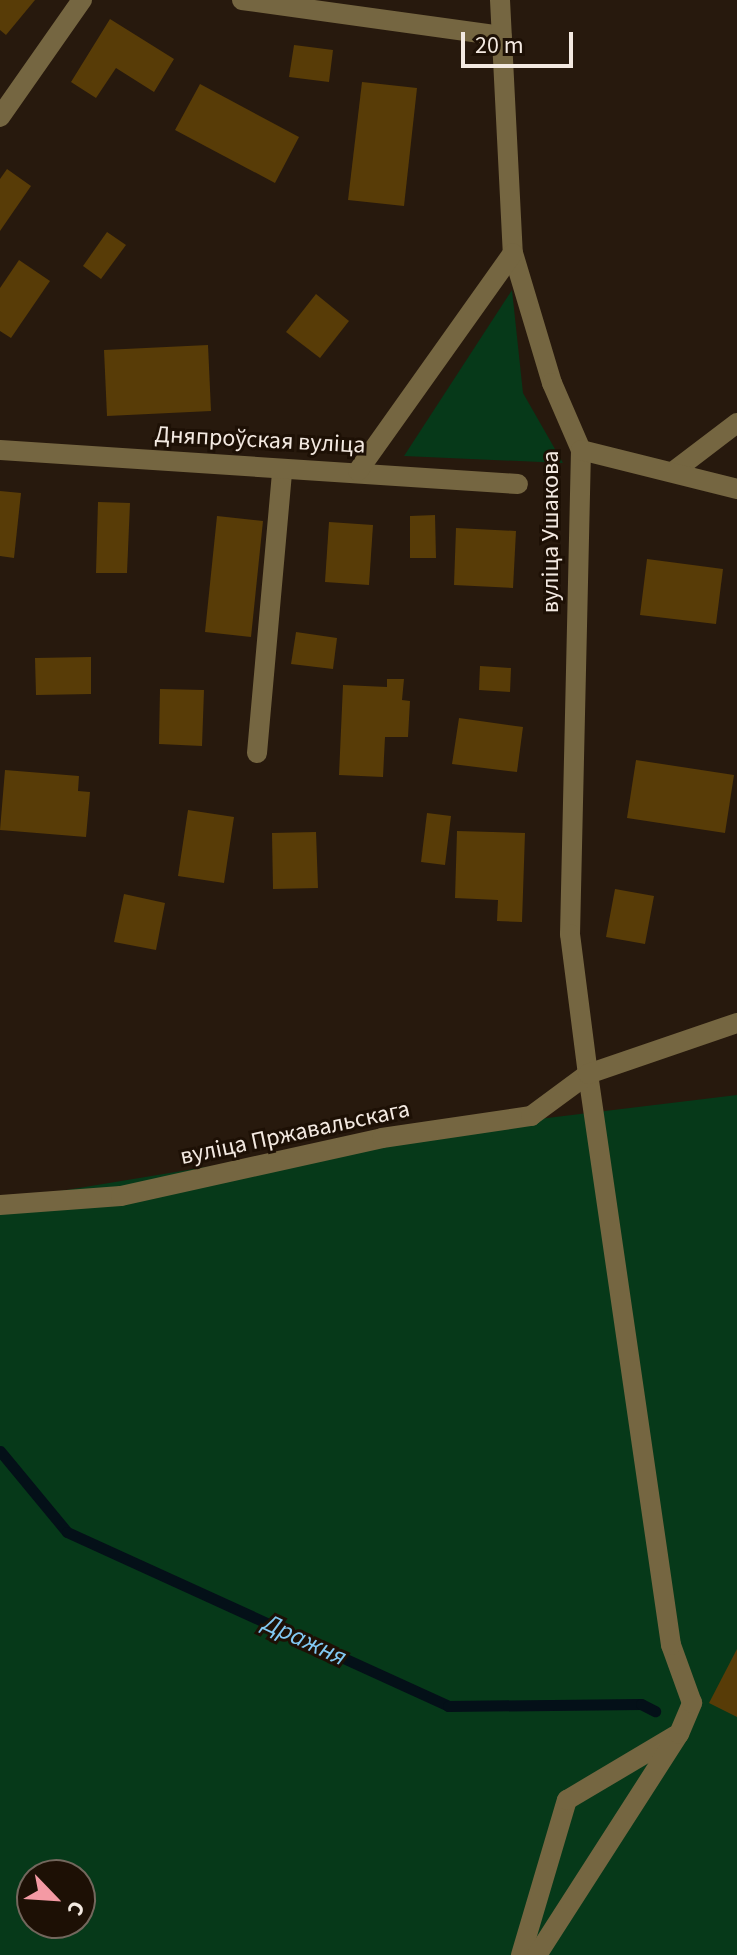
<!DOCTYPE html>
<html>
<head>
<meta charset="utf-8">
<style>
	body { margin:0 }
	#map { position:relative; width:737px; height:1955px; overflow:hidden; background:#27190d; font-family:"Source Sans 3",sans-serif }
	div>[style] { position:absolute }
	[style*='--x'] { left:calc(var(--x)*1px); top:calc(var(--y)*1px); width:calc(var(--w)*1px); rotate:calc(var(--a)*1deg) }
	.green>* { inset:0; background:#063919 }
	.stream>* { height:11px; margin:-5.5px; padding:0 5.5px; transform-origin:5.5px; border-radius:5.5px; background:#041018 }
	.building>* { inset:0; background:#583c07 }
	.service>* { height:20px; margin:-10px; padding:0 10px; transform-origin:10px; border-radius:10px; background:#756641 }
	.minor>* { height:20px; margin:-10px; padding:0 10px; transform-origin:10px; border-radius:10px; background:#756641 }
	span { translate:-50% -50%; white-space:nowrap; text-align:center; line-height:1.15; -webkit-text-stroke:6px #1d1005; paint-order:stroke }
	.street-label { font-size:24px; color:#f3e9e1 }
	.water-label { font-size:26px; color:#82c9f3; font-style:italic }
	.north { position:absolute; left:16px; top:1859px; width:80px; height:80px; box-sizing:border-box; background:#1d1005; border:2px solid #73675d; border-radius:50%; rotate:115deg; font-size:22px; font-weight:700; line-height:32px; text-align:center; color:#f3e9e1 }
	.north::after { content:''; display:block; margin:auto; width:28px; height:36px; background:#f49aa4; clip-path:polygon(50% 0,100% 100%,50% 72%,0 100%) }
	.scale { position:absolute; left:461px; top:32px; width:112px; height:36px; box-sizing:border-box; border:4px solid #f3e9e1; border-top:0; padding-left:10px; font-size:24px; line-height:28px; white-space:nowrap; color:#f3e9e1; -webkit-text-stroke:6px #1d1005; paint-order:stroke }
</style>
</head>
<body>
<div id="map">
	<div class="green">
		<i style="clip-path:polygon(512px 290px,523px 393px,563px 463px,404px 456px)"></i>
		<i style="clip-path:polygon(evenodd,737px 1095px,737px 1955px,0 1955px,0 1201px,382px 1138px,737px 1095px,32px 1875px,80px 1875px,80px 1923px,32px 1923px,32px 1875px)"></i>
	</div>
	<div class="stream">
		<i style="--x:0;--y:1451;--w:105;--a:50.4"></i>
		<i style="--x:67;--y:1532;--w:419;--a:24.5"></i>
		<i style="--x:448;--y:1706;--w:193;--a:-0.6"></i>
		<i style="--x:641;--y:1704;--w:16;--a:27"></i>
	</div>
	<div class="building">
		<i style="clip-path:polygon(0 0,35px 0,6px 35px,0 30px)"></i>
		<i style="clip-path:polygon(110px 19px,174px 59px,154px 92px,116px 68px,96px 98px,71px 82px)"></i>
		<i style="clip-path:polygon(294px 45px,333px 50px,329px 82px,289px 77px)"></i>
		<i style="clip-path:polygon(362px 82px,417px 88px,404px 206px,348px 200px)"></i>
		<i style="clip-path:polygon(200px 84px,299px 137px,275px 183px,175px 130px)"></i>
		<i style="clip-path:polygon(7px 169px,31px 186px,0 231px,0 179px)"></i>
		<i style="clip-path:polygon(107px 232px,126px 245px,101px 279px,83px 266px)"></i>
		<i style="clip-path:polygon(19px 260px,50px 281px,11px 338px,0 331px,0 288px)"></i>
		<i style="clip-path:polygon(316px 294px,349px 321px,320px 358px,286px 332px)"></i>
		<i style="clip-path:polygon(208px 345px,211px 411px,107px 416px,104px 350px)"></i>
		<i style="clip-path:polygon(0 491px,21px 493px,14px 558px,0 556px)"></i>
		<i style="clip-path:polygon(98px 502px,130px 503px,127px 573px,96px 573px)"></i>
		<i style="clip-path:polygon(435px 515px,436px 558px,410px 558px,410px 516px)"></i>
		<i style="clip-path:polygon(217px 516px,263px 521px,251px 637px,205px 632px)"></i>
		<i style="clip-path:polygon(329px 522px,373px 525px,369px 585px,325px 582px)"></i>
		<i style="clip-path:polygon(456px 528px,516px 531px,513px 588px,454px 585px)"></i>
		<i style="clip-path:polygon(647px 559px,723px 569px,716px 624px,640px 615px)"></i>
		<i style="clip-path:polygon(296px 632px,337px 638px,333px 669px,291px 664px)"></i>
		<i style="clip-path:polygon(91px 657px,91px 694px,36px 695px,35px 658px)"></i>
		<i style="clip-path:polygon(480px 666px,511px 668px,510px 692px,479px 690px)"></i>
		<i style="clip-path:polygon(387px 679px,404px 679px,402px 700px,410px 701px,408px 737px,385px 737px,383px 777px,339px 775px,343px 685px,387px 687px)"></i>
		<i style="clip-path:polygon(160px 689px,204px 690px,202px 746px,159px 744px)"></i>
		<i style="clip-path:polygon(459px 718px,523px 727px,517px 772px,452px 764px)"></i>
		<i style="clip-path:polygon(636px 760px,734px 775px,725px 833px,627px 818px)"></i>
		<i style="clip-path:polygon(5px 770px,79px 776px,78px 791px,90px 792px,86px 837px,0 830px)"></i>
		<i style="clip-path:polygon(188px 810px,234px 817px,224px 883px,178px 876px)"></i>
		<i style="clip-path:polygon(427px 813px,451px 816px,445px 865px,421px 862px)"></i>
		<i style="clip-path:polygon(457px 831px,525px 833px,522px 922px,497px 921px,498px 900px,455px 898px)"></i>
		<i style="clip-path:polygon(316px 832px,318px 888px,273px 889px,272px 833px)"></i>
		<i style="clip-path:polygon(615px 889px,654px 896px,645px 944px,606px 937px)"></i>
		<i style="clip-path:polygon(124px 894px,165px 903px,156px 950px,114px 942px)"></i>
		<i style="clip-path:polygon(737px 1649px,737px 1717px,709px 1703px)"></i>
	</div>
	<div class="service">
		<i style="--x:674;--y:471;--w:79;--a:-37.3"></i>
		<i style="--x:257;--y:753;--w:283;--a:-84.9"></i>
		<i style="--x:521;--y:1955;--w:162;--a:-73.5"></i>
		<i style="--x:567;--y:1800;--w:126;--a:-30.7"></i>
		<i style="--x:537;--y:1955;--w:263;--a:-57.3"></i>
		<i style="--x:679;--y:1734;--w:34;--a:-67"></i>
		<i style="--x:692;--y:1703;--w:62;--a:-109.9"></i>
		<i style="--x:671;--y:1645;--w:577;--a:-98.27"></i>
	</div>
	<div class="minor">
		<i style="--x:242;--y:0;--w:262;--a:7.9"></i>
		<i style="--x:500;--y:0;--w:253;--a:87.1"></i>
		<i style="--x:513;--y:253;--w:136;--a:73.3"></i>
		<i style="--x:552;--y:383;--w:73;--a:66.6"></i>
		<i style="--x:581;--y:450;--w:484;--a:91.3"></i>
		<i style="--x:570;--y:934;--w:141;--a:82.7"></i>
		<i style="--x:0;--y:117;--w:143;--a:-55"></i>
		<i style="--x:0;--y:450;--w:519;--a:3.76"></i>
		<i style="--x:581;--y:450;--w:161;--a:14"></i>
		<i style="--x:358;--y:471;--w:267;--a:-54.6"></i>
		<i style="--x:0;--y:1205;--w:121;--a:-4.3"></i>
		<i style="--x:121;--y:1196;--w:267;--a:-12.5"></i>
		<i style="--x:382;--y:1138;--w:151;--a:-8.4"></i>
		<i style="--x:531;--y:1116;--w:71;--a:-36.4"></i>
		<i style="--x:588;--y:1074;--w:157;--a:-18.9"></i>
	</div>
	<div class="street-label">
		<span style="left:260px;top:440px;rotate:3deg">Дняпроўская вуліца</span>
		<span style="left:551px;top:532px;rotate:-90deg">вуліца Ушакова</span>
		<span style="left:295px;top:1133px;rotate:-12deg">вуліца Пржавальскага</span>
	</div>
	<div class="water-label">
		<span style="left:305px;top:1640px;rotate:25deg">Дражня</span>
	</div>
	<div class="north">С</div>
	<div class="scale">20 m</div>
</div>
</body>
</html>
